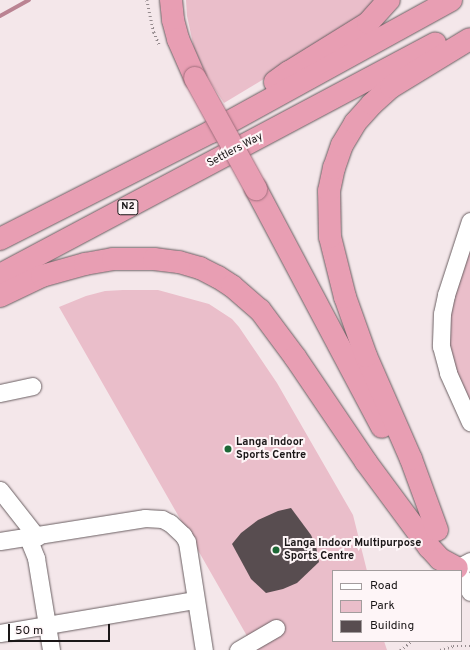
<!DOCTYPE html>
<html>
<head>
<meta charset="utf-8">
<style>
	body { margin:0 }
	#map { position:relative; width:470px; height:650px; overflow:hidden; background:#f4e7ea; font-family:Overpass,sans-serif }
	div>[style] { position:absolute }
	[style*='--x'] { left:calc(var(--x)*1px); top:calc(var(--y)*1px); width:calc(var(--w)*1px); rotate:calc(var(--a)*1deg) }
	.green>* { inset:0; background:#eabeca }
	.stream>* { height:4px; margin:-2px; padding:0 2px; transform-origin:2px; border-radius:2px; background:#ba8392 }
	.building>* { inset:0; background:#584d50 }
	.path>* { height:2.5px; margin-top:-1.25px; transform-origin:0; background:repeating-linear-gradient(90deg,#958b8e 0 1px,transparent 0 4px) }
	.roads { filter:drop-shadow(0 0 1px #6a5f62) drop-shadow(0 0 1px #6a5f62) }
	.minor>* { height:17px; margin:-8.5px; padding:0 8.5px; transform-origin:8.5px; border-radius:8.5px; background:#fff }
	.highway>* { height:22px; margin:-11px; padding:0 11px; transform-origin:11px; border-radius:11px; background:#e89eb3 }
	.bridges { filter:drop-shadow(0 0 1px #a06e7c) drop-shadow(0 0 1px #a06e7c) }
	.highway-bridge>* { height:22px; margin:-11px; padding:0 11px; transform-origin:11px; border-radius:11px; background:#e89eb3 }
	.dots>* { width:11px; height:11px; translate:-50% -50%; box-sizing:border-box; border:2px solid #fef5f7; border-radius:50% }
	span { translate:-50% -50%; white-space:nowrap; text-align:center; line-height:1.15; -webkit-text-stroke:4px #fef5f7; paint-order:stroke }
	.shield-label span { padding:1px 3px; background:#fef5f7; border:1px solid; border-radius:3px; -webkit-text-stroke-width:0 }
	.shield-label { font-size:10px; color:#1a1617; font-weight:700 }
	.street-label { font-size:11px; color:#1a1617 }
	.poi-label { font-size:11px; color:#1a1617; font-weight:700 }
	.left { translate:0 -50%; text-align:left }
	.legend { position:absolute; left:332px; top:570px; width:130px; height:72px; box-sizing:border-box; background:#fef5f7; border:1px solid #a39c9d; margin:0; padding:5px 7px; list-style:none; font-size:12px; color:#1a1617 }
	.legend li { display:flex; align-items:center; gap:8px; height:20px }
	.legend b { width:20px; border:1px solid #a39c9d }
	.scale { position:absolute; left:8px; top:624px; width:102px; height:18px; box-sizing:border-box; border:2px solid #1a1617; border-top:0; padding-left:5px; font-size:12px; line-height:14px; white-space:nowrap; color:#1a1617; -webkit-text-stroke:3px #fef5f7; paint-order:stroke }
</style>
</head>
<body>
<div id="map">
	<div class="green">
		<i style="clip-path:polygon(186px 0,381px 0,355px 24px,224px 103px,209px 80px,194px 48px,187px 16px)"></i>
		<i style="clip-path:polygon(470px 242px,470px 407px,456px 378px,448px 348px,450px 302px)"></i>
		<i style="clip-path:polygon(123px 290px,158px 290px,209px 304px,232px 319px,239px 327px,277px 383px,353px 515px,367px 571px,333px 571px,333px 641px,384px 641px,387px 650px,255px 650px,59px 307px,86px 296px,105px 291px)"></i>
	</div>
	<div class="stream">
		<i style="--x:0;--y:16;--w:33;--a:-29"></i>
	</div>
	<div class="building">
		<i style="clip-path:polygon(291px 508px,311px 535px,316px 546px,319px 562px,297px 583px,283px 589px,266px 593px,251px 579px,232px 544px,241px 533px,258px 520px,278px 511px)"></i>
	</div>
	<div class="path">
		<i style="--x:147;--y:0;--w:33;--a:78"></i>
		<i style="--x:154;--y:32;--w:15;--a:67"></i>
		<i style="--x:400;--y:650;--w:15;--a:-37"></i>
		<i style="--x:440;--y:650;--w:14;--a:-17"></i>
		<i style="--x:453;--y:646;--w:17;--a:0"></i>
	</div>
	<div class="roads">
		<div class="minor">
			<i style="--x:470;--y:221;--w:78;--a:108"></i>
			<i style="--x:446;--y:295;--w:19;--a:102"></i>
			<i style="--x:442;--y:314;--w:32;--a:92"></i>
			<i style="--x:441;--y:346;--w:28;--a:75"></i>
			<i style="--x:448;--y:373;--w:54;--a:65.8"></i>
			<i style="--x:0;--y:393;--w:33;--a:-12"></i>
			<i style="--x:0;--y:490;--w:60;--a:51.8"></i>
			<i style="--x:28;--y:538;--w:22;--a:68"></i>
			<i style="--x:36;--y:558;--w:93;--a:80.7"></i>
			<i style="--x:0;--y:541;--w:147;--a:-9"></i>
			<i style="--x:145;--y:518;--w:17;--a:3"></i>
			<i style="--x:162;--y:519;--w:9;--a:27"></i>
			<i style="--x:170;--y:523;--w:18;--a:43"></i>
			<i style="--x:183;--y:535;--w:8;--a:60"></i>
			<i style="--x:187;--y:542;--w:109;--a:81.1"></i>
			<i style="--x:459;--y:571;--w:4;--a:-124"></i>
			<i style="--x:457;--y:568;--w:15;--a:-28"></i>
			<i style="--x:461;--y:575;--w:19;--a:62"></i>
			<i style="--x:0;--y:633;--w:198;--a:-9.6"></i>
			<i style="--x:238;--y:650;--w:44;--a:-30.1"></i>
		</div>
		<div class="highway">
			<i style="--x:171;--y:0;--w:20;--a:84"></i>
			<i style="--x:173;--y:20;--w:20;--a:75"></i>
			<i style="--x:178;--y:39;--w:43;--a:66.4"></i>
			<i style="--x:275;--y:82;--w:17;--a:-36"></i>
			<i style="--x:289;--y:72;--w:93;--a:-31.8"></i>
			<i style="--x:368;--y:23;--w:31;--a:-48"></i>
			<i style="--x:256;--y:189;--w:269;--a:62.1"></i>
			<i style="--x:0;--y:239;--w:237;--a:-26.9"></i>
			<i style="--x:211;--y:132;--w:274;--a:-28.8"></i>
			<i style="--x:0;--y:275;--w:493;--a:-28"></i>
			<i style="--x:0;--y:296;--w:47;--a:-25.5"></i>
			<i style="--x:42;--y:276;--w:45;--a:-15.6"></i>
			<i style="--x:85;--y:264;--w:28;--a:-10"></i>
			<i style="--x:113;--y:259;--w:41;--a:0"></i>
			<i style="--x:154;--y:259;--w:25;--a:7"></i>
			<i style="--x:179;--y:262;--w:22;--a:16"></i>
			<i style="--x:200;--y:268;--w:20;--a:27"></i>
			<i style="--x:218;--y:277;--w:17;--a:33"></i>
			<i style="--x:232;--y:286;--w:37;--a:41"></i>
			<i style="--x:260;--y:310;--w:59;--a:53.3"></i>
			<i style="--x:295;--y:357;--w:127;--a:55.9"></i>
			<i style="--x:366;--y:462;--w:106;--a:53.5"></i>
			<i style="--x:429;--y:547;--w:16;--a:47"></i>
			<i style="--x:440;--y:559;--w:19;--a:28"></i>
			<i style="--x:437;--y:530;--w:76;--a:-110.1"></i>
			<i style="--x:411;--y:459;--w:112;--a:-113.6"></i>
			<i style="--x:366;--y:356;--w:63;--a:-109.6"></i>
			<i style="--x:345;--y:297;--w:62;--a:-104"></i>
			<i style="--x:330;--y:237;--w:46;--a:-91.2"></i>
			<i style="--x:329;--y:191;--w:24;--a:-78"></i>
			<i style="--x:334;--y:168;--w:24;--a:-71"></i>
			<i style="--x:342;--y:145;--w:26;--a:-59"></i>
			<i style="--x:355;--y:123;--w:25;--a:-48"></i>
			<i style="--x:372;--y:104;--w:25;--a:-42"></i>
			<i style="--x:391;--y:87;--w:92;--a:-31.3"></i>
		</div>
	</div>
	<div class="bridges">
		<div class="highway-bridge">
			<i style="--x:195;--y:78;--w:127;--a:61.2"></i>
		</div>
	</div>
	<div class="dots">
		<i style="left:228px;top:449px;background:#1d6836"></i>
		<i style="left:276px;top:550px;background:#1d6836"></i>
	</div>
	<div class="shield-label">
		<span style="left:128px;top:207px">N2</span>
	</div>
	<div class="street-label">
		<span style="left:235px;top:150px;rotate:-28deg">Settlers Way</span>
	</div>
	<div class="poi-label">
		<span class="left" style="left:236px;top:449px">Langa Indoor<br>Sports Centre</span>
		<span class="left" style="left:284px;top:550px">Langa Indoor Multipurpose<br>Sports Centre</span>
	</div>
	<ul class="legend">
	<li><b style="height:5px;background:#fff"></b>Road</li>
	<li><b style="height:11px;background:#eabeca"></b>Park</li>
	<li><b style="height:11px;background:#584d50"></b>Building</li>
	</ul>
	<div class="scale">50 m</div>
</div>
</body>
</html>
